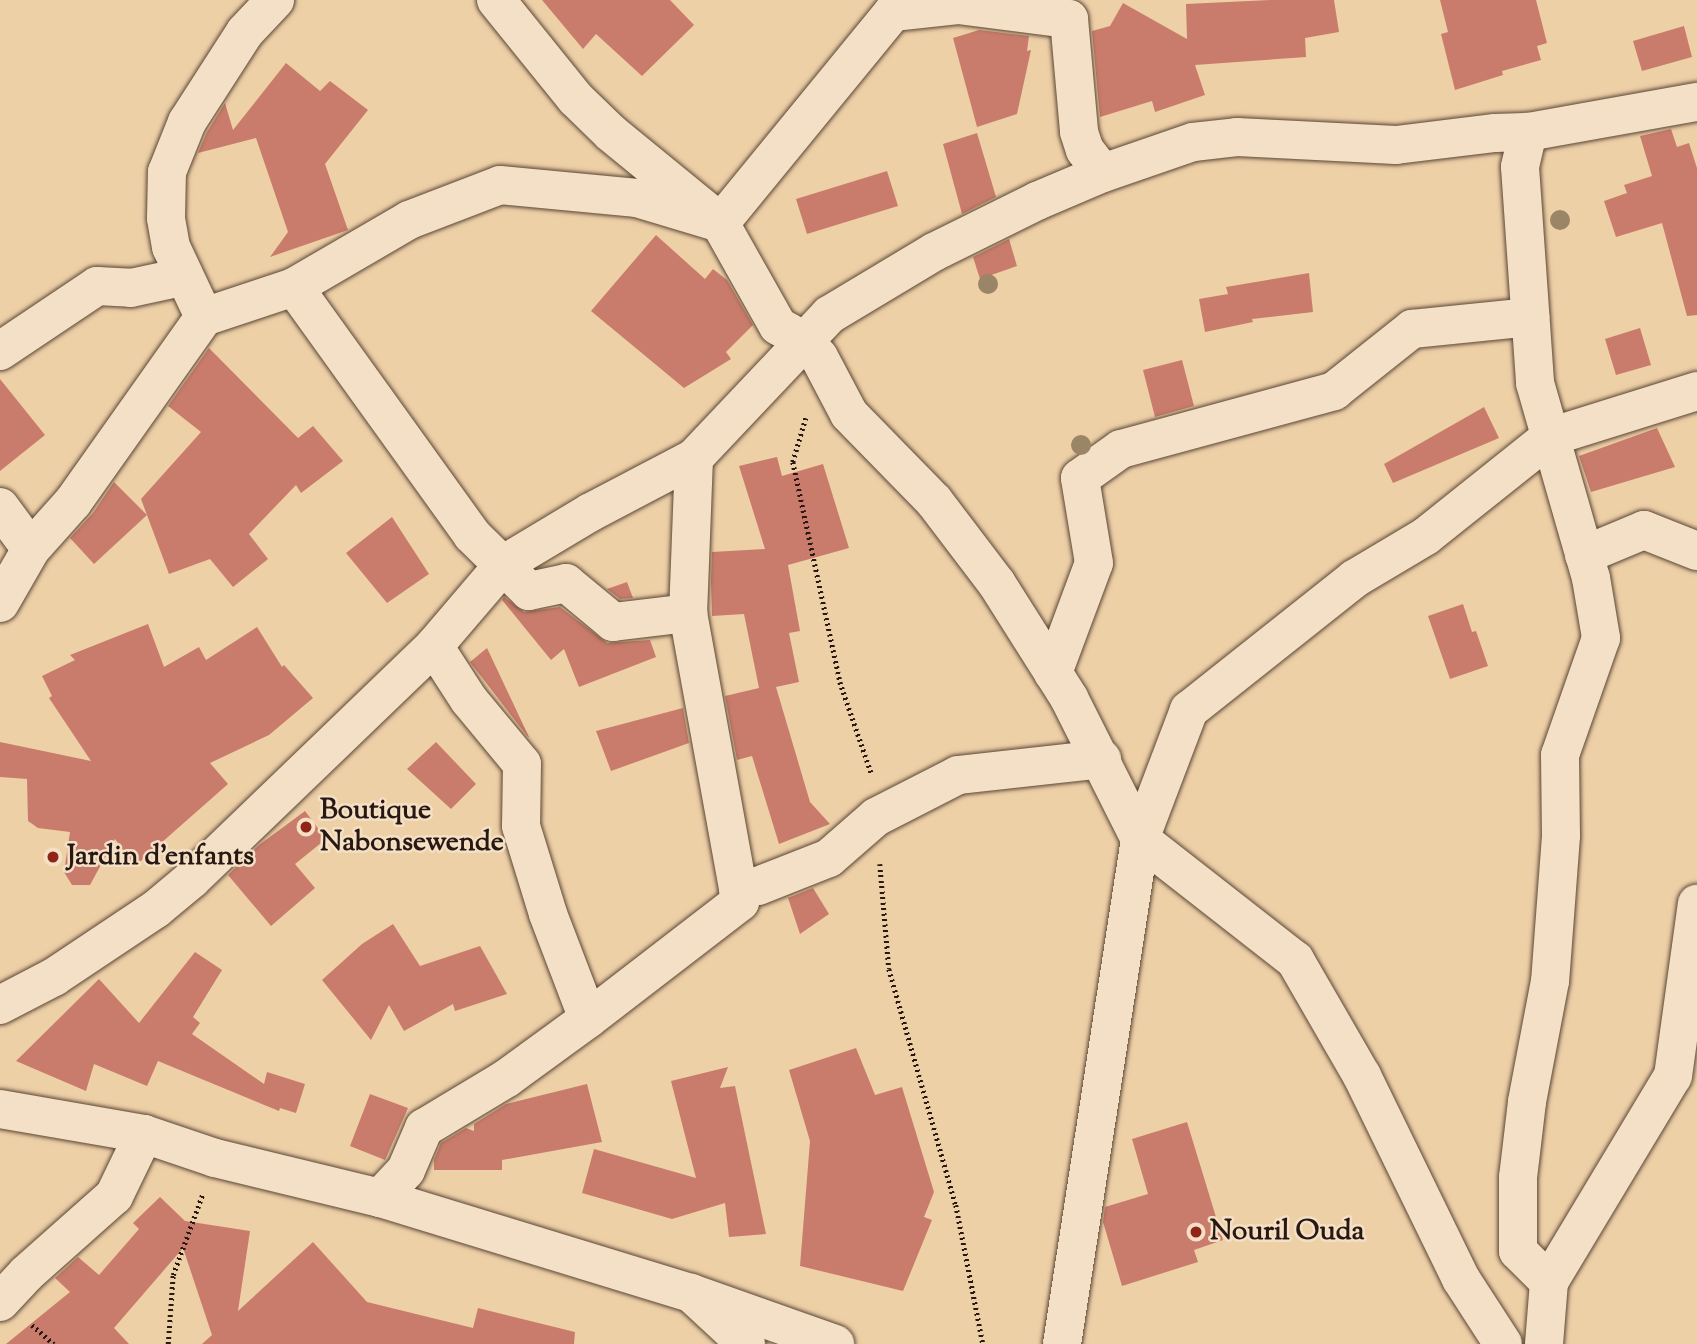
<!DOCTYPE html>
<html>
<head>
<meta charset="utf-8">
<style>
	body { margin:0 }
	#map { position:relative; width:1697px; height:1344px; overflow:hidden; background:#eed0a7; font-family:"Sorts Mill Goudy",serif }
	div>[style] { position:absolute }
	[style*='--x'] { left:calc(var(--x)*1px); top:calc(var(--y)*1px); width:calc(var(--w)*1px); rotate:calc(var(--a)*1deg) }
	.building>* { inset:0; background:#c97c6b }
	.path>* { height:4.5px; margin-top:-2.25px; transform-origin:0; background:repeating-linear-gradient(90deg,#281811 0 2px,transparent 0 5.5px) }
	.roads { filter:drop-shadow(0 0 2px #5a4636) drop-shadow(0 0 2px #5a4636) }
	.street>* { height:38px; margin:-19px; padding:0 19px; transform-origin:19px; border-radius:19px; background:#f4e0c6 }
	.secondary>* { height:38px; margin:-19px; padding:0 19px; transform-origin:19px; border-radius:19px; background:#f4e0c6 }
	.trees>* { width:20px; height:20px; margin:-10px; border-radius:50%; background:#9a8567 }
	.dots>* { width:19px; height:19px; translate:-50% -50%; box-sizing:border-box; border:4px solid #f4e0c6; border-radius:50% }
	span { translate:-50% -50%; white-space:nowrap; text-align:center; line-height:1.15; -webkit-text-stroke:5px #f4e0c6; paint-order:stroke }
	.poi-label { font-size:28px; color:#281811; font-weight:700 }
	.left { translate:0 -50%; text-align:left }
</style>
</head>
<body>
<div id="map">
	<div class="building">
		<i style="clip-path:polygon(542px 0,670px 0,694px 25px,642px 76px,596px 34px,583px 49px)"></i>
		<i style="clip-path:polygon(1270px 0,1334px 0,1339px 32px,1305px 38px,1306px 57px,1195px 65px,1205px 95px,1155px 112px,1152px 101px,1100px 117px,1092px 31px,1110px 26px,1123px 3px,1187px 39px,1186px 4px)"></i>
		<i style="clip-path:polygon(1440px 0,1536px 0,1547px 43px,1537px 46px,1541px 60px,1502px 71px,1503px 75px,1455px 90px,1441px 34px,1448px 32px)"></i>
		<i style="clip-path:polygon(1684px 26px,1692px 57px,1642px 71px,1633px 41px)"></i>
		<i style="clip-path:polygon(979px 30px,1029px 36px,1027px 51px,1031px 50px,1017px 114px,977px 127px,953px 38px)"></i>
		<i style="clip-path:polygon(286px 63px,320px 91px,330px 81px,368px 110px,325px 164px,348px 230px,270px 257px,288px 232px,256px 138px,198px 153px,207px 132px,225px 103px,233px 130px)"></i>
		<i style="clip-path:polygon(1671px 129px,1677px 147px,1689px 143px,1697px 168px,1697px 315px,1687px 316px,1662px 223px,1616px 237px,1604px 201px,1627px 193px,1624px 185px,1652px 176px,1640px 136px)"></i>
		<i style="clip-path:polygon(977px 133px,996px 197px,962px 214px,943px 144px)"></i>
		<i style="clip-path:polygon(887px 171px,898px 206px,807px 234px,796px 199px)"></i>
		<i style="clip-path:polygon(656px 235px,705px 279px,713px 269px,727px 280px,753px 325px,726px 352px,731px 359px,684px 388px,591px 311px)"></i>
		<i style="clip-path:polygon(1009px 239px,1017px 266px,980px 279px,973px 257px)"></i>
		<i style="clip-path:polygon(1309px 273px,1313px 312px,1252px 319px,1253px 322px,1205px 332px,1199px 299px,1228px 294px,1226px 287px)"></i>
		<i style="clip-path:polygon(1640px 328px,1651px 365px,1616px 375px,1605px 339px)"></i>
		<i style="clip-path:polygon(209px 348px,298px 438px,313px 426px,343px 461px,301px 493px,296px 485px,249px 534px,268px 559px,233px 587px,210px 559px,169px 574px,141px 499px,201px 432px,168px 406px)"></i>
		<i style="clip-path:polygon(1182px 360px,1194px 406px,1155px 417px,1143px 370px)"></i>
		<i style="clip-path:polygon(0 379px,45px 435px,0 471px)"></i>
		<i style="clip-path:polygon(1484px 407px,1499px 438px,1393px 483px,1384px 464px)"></i>
		<i style="clip-path:polygon(1657px 428px,1675px 467px,1591px 492px,1579px 456px)"></i>
		<i style="clip-path:polygon(777px 457px,782px 476px,823px 464px,849px 548px,788px 565px,800px 631px,789px 633px,799px 682px,776px 687px,810px 802px,830px 824px,779px 844px,752px 756px,737px 760px,725px 696px,759px 688px,744px 614px,712px 616px,711px 582px,712px 552px,765px 549px,739px 466px)"></i>
		<i style="clip-path:polygon(114px 482px,147px 515px,94px 564px,70px 538px,93px 513px)"></i>
		<i style="clip-path:polygon(392px 517px,429px 574px,387px 603px,346px 553px)"></i>
		<i style="clip-path:polygon(627px 582px,633px 598px,620px 599px,607px 589px)"></i>
		<i style="clip-path:polygon(504px 597px,524px 612px,560px 607px,607px 643px,650px 640px,656px 657px,579px 687px,564px 649px,551px 660px,502px 600px)"></i>
		<i style="clip-path:polygon(1463px 604px,1472px 632px,1476px 631px,1488px 666px,1450px 679px,1428px 616px)"></i>
		<i style="clip-path:polygon(148px 624px,164px 667px,199px 647px,206px 660px,257px 627px,282px 667px,284px 665px,313px 698px,269px 735px,210px 763px,228px 784px,135px 866px,115px 839px,90px 885px,72px 885px,64px 872px,70px 832px,38px 828px,28px 821px,27px 779px,0 777px,0 742px,91px 761px,49px 698px,52px 696px,42px 676px,75px 660px,70px 655px)"></i>
		<i style="clip-path:polygon(487px 648px,529px 737px,528px 737px,470px 662px)"></i>
		<i style="clip-path:polygon(683px 708px,689px 743px,611px 771px,596px 731px)"></i>
		<i style="clip-path:polygon(436px 742px,476px 784px,451px 809px,407px 769px)"></i>
		<i style="clip-path:polygon(305px 811px,326px 839px,295px 864px,315px 888px,271px 926px,228px 875px,259px 845px)"></i>
		<i style="clip-path:polygon(813px 888px,829px 914px,800px 934px,788px 898px)"></i>
		<i style="clip-path:polygon(393px 924px,420px 966px,480px 946px,507px 994px,455px 1011px,453px 1004px,404px 1031px,389px 1005px,371px 1040px,322px 980px,362px 944px)"></i>
		<i style="clip-path:polygon(195px 952px,222px 970px,193px 1017px,200px 1023px,192px 1034px,264px 1084px,267px 1072px,305px 1084px,296px 1113px,280px 1108px,279px 1111px,158px 1061px,147px 1086px,94px 1064px,86px 1091px,16px 1061px,99px 979px,139px 1023px)"></i>
		<i style="clip-path:polygon(856px 1048px,875px 1095px,902px 1087px,934px 1192px,924px 1217px,932px 1220px,903px 1291px,800px 1266px,810px 1141px,789px 1070px)"></i>
		<i style="clip-path:polygon(728px 1067px,720px 1088px,735px 1086px,766px 1234px,729px 1237px,725px 1203px,672px 1219px,582px 1193px,594px 1149px,696px 1178px,671px 1081px)"></i>
		<i style="clip-path:polygon(587px 1084px,602px 1142px,502px 1160px,502px 1170px,434px 1170px,434px 1160px,441px 1143px,466px 1128px,474px 1131px,474px 1124px,506px 1104px)"></i>
		<i style="clip-path:polygon(370px 1094px,408px 1108px,385px 1160px,350px 1146px)"></i>
		<i style="clip-path:polygon(1187px 1122px,1223px 1240px,1194px 1250px,1198px 1262px,1122px 1286px,1103px 1222px,1105px 1207px,1148px 1194px,1132px 1139px)"></i>
		<i style="clip-path:polygon(160px 1197px,185px 1221px,250px 1231px,238px 1311px,313px 1242px,367px 1302px,473px 1328px,478px 1308px,575px 1332px,574px 1344px,202px 1344px,212px 1335px,183px 1248px,114px 1328px,129px 1344px,6px 1344px,70px 1292px,55px 1278px,78px 1257px,99px 1275px,139px 1229px,133px 1223px)"></i>
	</div>
	<div class="path">
		<i style="--x:806;--y:418;--w:46;--a:106.5"></i>
		<i style="--x:793;--y:462;--w:225;--a:77.9"></i>
		<i style="--x:840;--y:682;--w:98;--a:71"></i>
		<i style="--x:880;--y:864;--w:105;--a:85.1"></i>
		<i style="--x:889;--y:969;--w:245;--a:74.2"></i>
		<i style="--x:956;--y:1205;--w:142;--a:79"></i>
		<i style="--x:32;--y:1325;--w:29;--a:41"></i>
		<i style="--x:168;--y:1344;--w:69;--a:-85.9"></i>
		<i style="--x:173;--y:1275;--w:87;--a:-69.9"></i>
	</div>
	<div class="roads">
		<div class="street">
			<i style="--x:496;--y:0;--w:127;--a:51.1"></i>
			<i style="--x:576;--y:99;--w:49;--a:44.2"></i>
			<i style="--x:611;--y:133;--w:122;--a:39.3"></i>
			<i style="--x:908;--y:0;--w:19;--a:141"></i>
			<i style="--x:893;--y:12;--w:273;--a:129.3"></i>
			<i style="--x:720;--y:223;--w:118;--a:60.6"></i>
			<i style="--x:778;--y:326;--w:31;--a:29"></i>
			<i style="--x:805;--y:341;--w:21;--a:49"></i>
			<i style="--x:819;--y:357;--w:64;--a:62.2"></i>
			<i style="--x:849;--y:414;--w:122;--a:45.7"></i>
			<i style="--x:934;--y:501;--w:104;--a:52.8"></i>
			<i style="--x:997;--y:584;--w:135;--a:57.7"></i>
			<i style="--x:1069;--y:698;--w:158;--a:63.3"></i>
			<i style="--x:1140;--y:839;--w:197;--a:38"></i>
			<i style="--x:1295;--y:960;--w:134;--a:60"></i>
			<i style="--x:1362;--y:1076;--w:226;--a:64"></i>
			<i style="--x:1461;--y:1279;--w:77;--a:57.1"></i>
			<i style="--x:893;--y:12;--w:65;--a:-6.1"></i>
			<i style="--x:958;--y:5;--w:112;--a:7.2"></i>
			<i style="--x:1069;--y:19;--w:113;--a:84.9"></i>
			<i style="--x:1079;--y:132;--w:19;--a:72"></i>
			<i style="--x:1085;--y:150;--w:29;--a:52"></i>
			<i style="--x:1528;--y:132;--w:36;--a:103"></i>
			<i style="--x:1520;--y:167;--w:217;--a:86"></i>
			<i style="--x:1535;--y:383;--w:203;--a:74"></i>
			<i style="--x:1591;--y:578;--w:61;--a:80.5"></i>
			<i style="--x:1601;--y:638;--w:124;--a:109.3"></i>
			<i style="--x:1560;--y:755;--w:81;--a:89.3"></i>
			<i style="--x:1561;--y:836;--w:145;--a:94.3"></i>
			<i style="--x:1550;--y:981;--w:123;--a:100.8"></i>
			<i style="--x:1527;--y:1102;--w:76;--a:96.8"></i>
			<i style="--x:1518;--y:1177;--w:74;--a:90"></i>
			<i style="--x:1518;--y:1251;--w:44;--a:45"></i>
			<i style="--x:294;--y:287;--w:305;--a:54.3"></i>
			<i style="--x:472;--y:535;--w:80;--a:44.5"></i>
			<i style="--x:529;--y:591;--w:38;--a:-12"></i>
			<i style="--x:566;--y:583;--w:61;--a:39.7"></i>
			<i style="--x:613;--y:622;--w:76;--a:-6.8"></i>
			<i style="--x:204;--y:317;--w:95;--a:-18.4"></i>
			<i style="--x:294;--y:287;--w:133;--a:-30.2"></i>
			<i style="--x:409;--y:220;--w:97;--a:-21"></i>
			<i style="--x:500;--y:185;--w:138;--a:5.4"></i>
			<i style="--x:637;--y:198;--w:87;--a:16.8"></i>
			<i style="--x:0;--y:351;--w:117;--a:-33.8"></i>
			<i style="--x:97;--y:286;--w:34;--a:3"></i>
			<i style="--x:131;--y:288;--w:52;--a:-12.2"></i>
			<i style="--x:694;--y:458;--w:155;--a:92.2"></i>
			<i style="--x:688;--y:613;--w:280;--a:79.7"></i>
			<i style="--x:738;--y:888;--w:20;--a:-6"></i>
			<i style="--x:758;--y:886;--w:76;--a:-21.5"></i>
			<i style="--x:829;--y:858;--w:62;--a:-41.1"></i>
			<i style="--x:876;--y:817;--w:92;--a:-27.1"></i>
			<i style="--x:958;--y:775;--w:145;--a:-6.3"></i>
			<i style="--x:0;--y:507;--w:52;--a:53.6"></i>
			<i style="--x:1584;--y:555;--w:65;--a:-22.6"></i>
			<i style="--x:1644;--y:530;--w:57;--a:21.6"></i>
			<i style="--x:0;--y:603;--w:62;--a:-60.1"></i>
			<i style="--x:31;--y:549;--w:63;--a:-48.2"></i>
			<i style="--x:73;--y:502;--w:227;--a:-54.7"></i>
			<i style="--x:204;--y:317;--w:77;--a:-115.2"></i>
			<i style="--x:171;--y:247;--w:29;--a:-100"></i>
			<i style="--x:166;--y:218;--w:46;--a:-88.8"></i>
			<i style="--x:167;--y:172;--w:54;--a:-68.2"></i>
			<i style="--x:187;--y:122;--w:107;--a:-57.2"></i>
			<i style="--x:245;--y:32;--w:44;--a:-46.8"></i>
			<i style="--x:434;--y:646;--w:64;--a:57.1"></i>
			<i style="--x:469;--y:700;--w:83;--a:50.4"></i>
			<i style="--x:522;--y:764;--w:62;--a:90.9"></i>
			<i style="--x:521;--y:826;--w:92;--a:72.9"></i>
			<i style="--x:548;--y:914;--w:112;--a:69.1"></i>
			<i style="--x:1053;--y:673;--w:117;--a:-69.6"></i>
			<i style="--x:1094;--y:563;--w:86;--a:-99.4"></i>
			<i style="--x:1080;--y:478;--w:50;--a:-35.3"></i>
			<i style="--x:1121;--y:449;--w:221;--a:-15.2"></i>
			<i style="--x:1334;--y:391;--w:100;--a:-38.5"></i>
			<i style="--x:1412;--y:329;--w:119;--a:-5.8"></i>
			<i style="--x:0;--y:1005;--w:61;--a:-27.4"></i>
			<i style="--x:54;--y:977;--w:123;--a:-33.7"></i>
			<i style="--x:156;--y:909;--w:47;--a:-39.8"></i>
			<i style="--x:192;--y:879;--w:336;--a:-43.9"></i>
			<i style="--x:434;--y:646;--w:108;--a:-49.5"></i>
			<i style="--x:504;--y:564;--w:101;--a:-30.9"></i>
			<i style="--x:591;--y:512;--w:116;--a:-27.7"></i>
			<i style="--x:694;--y:458;--w:197;--a:-46.6"></i>
			<i style="--x:829;--y:315;--w:122;--a:-31"></i>
			<i style="--x:934;--y:252;--w:115;--a:-26.3"></i>
			<i style="--x:1037;--y:201;--w:72;--a:-23"></i>
			<i style="--x:1103;--y:173;--w:95;--a:-19"></i>
			<i style="--x:1193;--y:142;--w:44;--a:-6.5"></i>
			<i style="--x:1237;--y:137;--w:159;--a:2.9"></i>
			<i style="--x:1396;--y:145;--w:100;--a:-6.9"></i>
			<i style="--x:1495;--y:133;--w:33;--a:-2"></i>
			<i style="--x:1528;--y:132;--w:172;--a:-10.1"></i>
			<i style="--x:380;--y:1198;--w:38;--a:-47"></i>
			<i style="--x:406;--y:1170;--w:46;--a:-66.8"></i>
			<i style="--x:424;--y:1128;--w:97;--a:-31.1"></i>
			<i style="--x:507;--y:1078;--w:100;--a:-36.1"></i>
			<i style="--x:588;--y:1019;--w:192;--a:-37.6"></i>
			<i style="--x:740;--y:902;--w:14;--a:-98"></i>
			<i style="--x:691;--y:1293;--w:75;--a:42.8"></i>
			<i style="--x:0;--y:1302;--w:38;--a:-47"></i>
			<i style="--x:26;--y:1274;--w:118;--a:-41.6"></i>
			<i style="--x:114;--y:1196;--w:69;--a:-64.2"></i>
			<i style="--x:1062;--y:1344;--w:511;--a:-81.22"></i>
			<i style="--x:1140;--y:839;--w:138;--a:-69.2"></i>
			<i style="--x:1189;--y:710;--w:211;--a:-38.4"></i>
			<i style="--x:1354;--y:579;--w:84;--a:-30.8"></i>
			<i style="--x:1426;--y:536;--w:159;--a:-38.6"></i>
			<i style="--x:1550;--y:437;--w:154;--a:-17.4"></i>
			<i style="--x:1544;--y:1344;--w:62;--a:-85.4"></i>
			<i style="--x:1549;--y:1282;--w:240;--a:-59"></i>
			<i style="--x:1673;--y:1076;--w:174;--a:-82.1"></i>
		</div>
		<div class="secondary">
			<i style="--x:0;--y:1109;--w:146;--a:9.8"></i>
			<i style="--x:144;--y:1134;--w:75;--a:18.7"></i>
			<i style="--x:215;--y:1158;--w:170;--a:13.6"></i>
			<i style="--x:380;--y:1198;--w:325;--a:17"></i>
			<i style="--x:691;--y:1293;--w:153;--a:19.5"></i>
		</div>
	</div>
	<div class="trees">
		<i style="left:1560px;top:220px"></i>
		<i style="left:988px;top:284px"></i>
		<i style="left:1081px;top:445px"></i>
	</div>
	<div class="dots">
		<i style="left:306px;top:827px;background:#8f2418"></i>
		<i style="left:53px;top:857px;background:#8f2418"></i>
		<i style="left:1196px;top:1232px;background:#8f2418"></i>
	</div>
	<div class="poi-label">
		<span class="left" style="left:320px;top:827px">Boutique<br>Nabonsewende</span>
		<span class="left" style="left:67px;top:857px">Jardin d'enfants</span>
		<span class="left" style="left:1210px;top:1232px">Nouril Ouda</span>
	</div>
</div>
</body>
</html>
